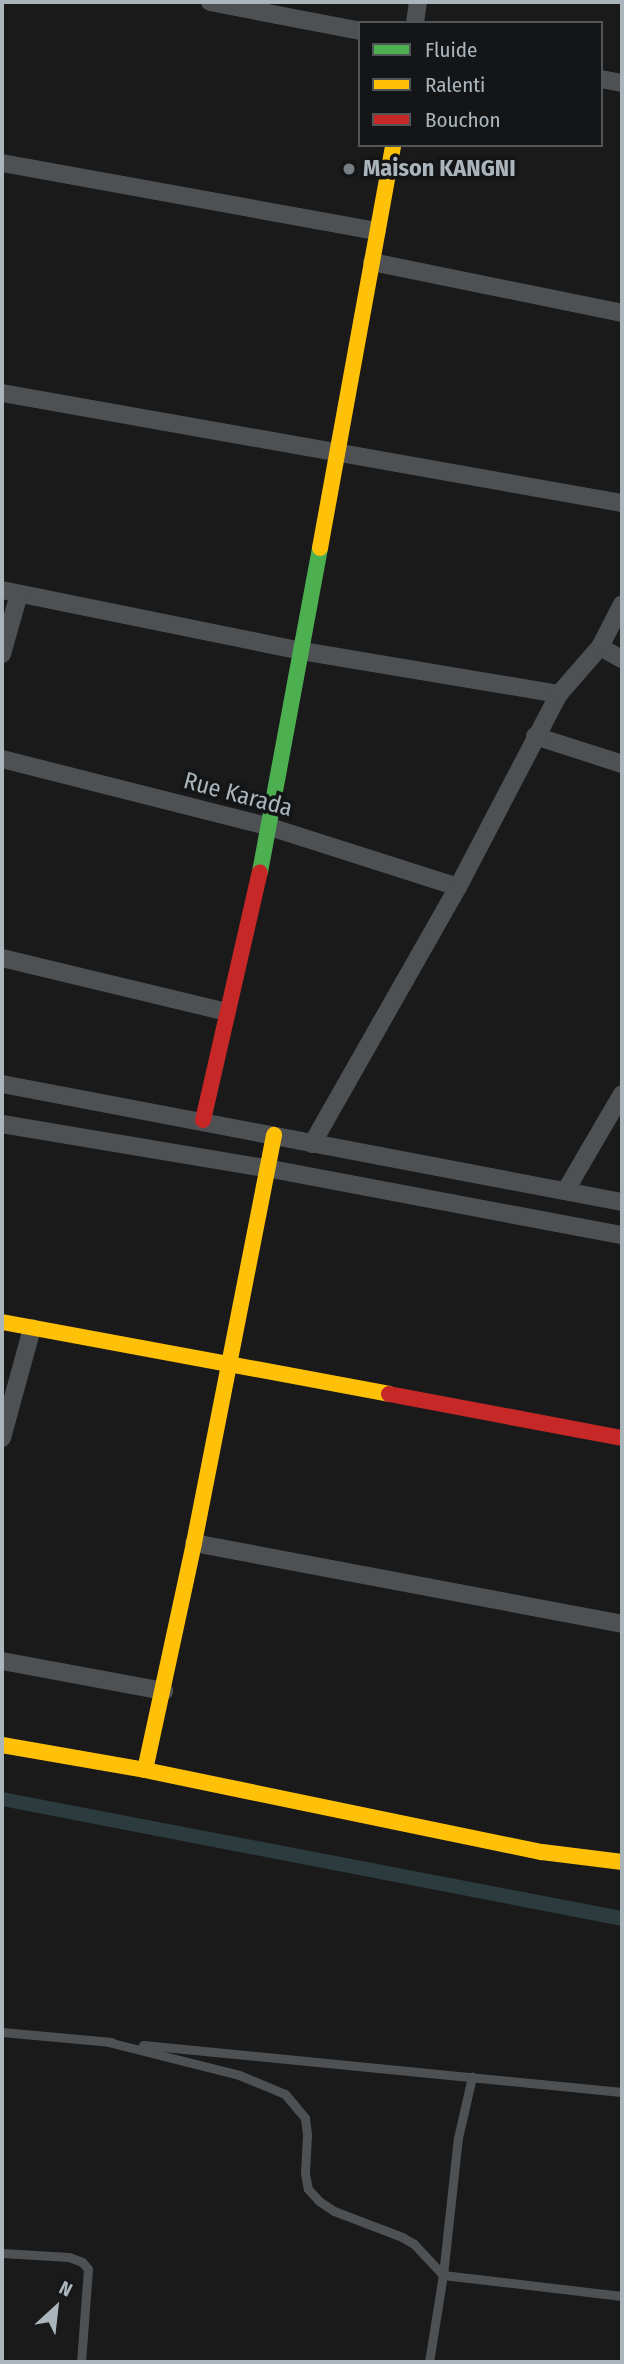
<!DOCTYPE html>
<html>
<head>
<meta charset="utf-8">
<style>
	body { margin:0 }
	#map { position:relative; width:624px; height:2364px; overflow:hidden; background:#1a1a1b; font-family:"Fira Sans Condensed",sans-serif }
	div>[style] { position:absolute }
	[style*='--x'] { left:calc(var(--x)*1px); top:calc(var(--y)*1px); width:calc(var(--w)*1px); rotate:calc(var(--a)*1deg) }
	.water>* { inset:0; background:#2c3b3e }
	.lane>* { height:9px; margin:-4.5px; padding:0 4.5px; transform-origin:4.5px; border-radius:4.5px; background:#4e5154 }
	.street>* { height:18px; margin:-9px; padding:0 9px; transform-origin:9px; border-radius:9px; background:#4e5154 }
	.fast>* { height:16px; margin:-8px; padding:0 8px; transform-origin:8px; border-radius:8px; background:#4caf50 }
	.slow>* { height:16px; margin:-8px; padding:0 8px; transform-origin:8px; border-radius:8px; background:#ffc107 }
	.jam>* { height:16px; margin:-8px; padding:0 8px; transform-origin:8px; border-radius:8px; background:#c62828 }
	.dots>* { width:19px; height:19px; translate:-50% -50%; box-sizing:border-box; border:4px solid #141517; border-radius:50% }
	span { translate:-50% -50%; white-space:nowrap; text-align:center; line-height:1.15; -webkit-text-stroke:7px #141517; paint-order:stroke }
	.poi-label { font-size:24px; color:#abb5bc; font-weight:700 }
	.left { translate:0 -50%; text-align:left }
	.street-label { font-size:24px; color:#abb5bc }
	.frame { position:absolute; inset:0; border:4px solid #abb5bc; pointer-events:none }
	.legend { position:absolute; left:358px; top:21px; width:245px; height:126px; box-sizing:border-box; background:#141517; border:2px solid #505559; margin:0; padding:9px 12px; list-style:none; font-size:21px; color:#abb5bc }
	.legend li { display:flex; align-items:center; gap:14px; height:35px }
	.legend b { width:35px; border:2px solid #505559 }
	.north { position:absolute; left:21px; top:2273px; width:70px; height:70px; -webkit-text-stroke:5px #141517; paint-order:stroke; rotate:27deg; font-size:19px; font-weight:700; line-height:28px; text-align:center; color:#abb5bc }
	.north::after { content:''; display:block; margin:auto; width:24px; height:32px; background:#abb5bc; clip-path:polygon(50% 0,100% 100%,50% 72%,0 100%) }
</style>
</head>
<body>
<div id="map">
	<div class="water">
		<i style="clip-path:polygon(2px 1792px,622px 1911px,622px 1926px,2px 1806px)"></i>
	</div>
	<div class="lane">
		<i style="--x:2;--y:2032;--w:110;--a:5.2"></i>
		<i style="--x:108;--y:2042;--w:135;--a:14.1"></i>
		<i style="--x:239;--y:2075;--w:50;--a:22.4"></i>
		<i style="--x:285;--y:2094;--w:31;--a:50"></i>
		<i style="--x:305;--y:2118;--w:17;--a:83"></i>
		<i style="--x:307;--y:2135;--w:39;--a:93"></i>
		<i style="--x:305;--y:2174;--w:15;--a:79"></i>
		<i style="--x:308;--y:2189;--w:16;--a:47"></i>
		<i style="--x:319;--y:2201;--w:18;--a:34"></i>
		<i style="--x:334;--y:2211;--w:73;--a:20.9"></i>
		<i style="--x:402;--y:2237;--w:14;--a:30"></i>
		<i style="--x:414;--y:2244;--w:42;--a:46.9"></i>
		<i style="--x:443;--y:2275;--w:180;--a:6.7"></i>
		<i style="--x:143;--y:2045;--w:481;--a:5.6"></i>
		<i style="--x:2;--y:2253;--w:67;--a:3.4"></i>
		<i style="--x:69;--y:2257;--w:14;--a:21"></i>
		<i style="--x:82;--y:2262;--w:9;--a:49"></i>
		<i style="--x:88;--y:2269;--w:93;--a:94.3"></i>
		<i style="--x:429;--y:2362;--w:88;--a:-80.9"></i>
		<i style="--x:443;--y:2275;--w:138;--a:-83.8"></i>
		<i style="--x:458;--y:2138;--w:63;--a:-77.1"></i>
	</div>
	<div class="street">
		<i style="--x:210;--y:2;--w:153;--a:10.9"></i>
		<i style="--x:415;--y:23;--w:21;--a:-82"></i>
		<i style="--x:601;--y:79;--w:21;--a:11"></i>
		<i style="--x:2;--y:163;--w:381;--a:10.3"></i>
		<i style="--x:372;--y:262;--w:255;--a:11.5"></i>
		<i style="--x:2;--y:393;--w:630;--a:10.06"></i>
		<i style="--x:2;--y:590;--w:306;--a:11.5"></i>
		<i style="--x:302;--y:651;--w:261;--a:9.5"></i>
		<i style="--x:600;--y:647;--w:25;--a:29"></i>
		<i style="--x:2;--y:654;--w:62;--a:-74.2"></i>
		<i style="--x:535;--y:736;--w:91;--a:17.8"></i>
		<i style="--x:2;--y:759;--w:276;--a:14.2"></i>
		<i style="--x:270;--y:827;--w:197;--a:17.7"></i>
		<i style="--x:2;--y:958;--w:231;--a:13.5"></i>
		<i style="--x:2;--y:1084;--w:631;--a:10.78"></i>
		<i style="--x:2;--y:1124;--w:268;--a:9.5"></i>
		<i style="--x:266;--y:1168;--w:362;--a:10.7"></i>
		<i style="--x:312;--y:1144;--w:296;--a:-60.4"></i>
		<i style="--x:458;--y:887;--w:218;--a:-62.4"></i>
		<i style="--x:559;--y:694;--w:62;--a:-48.9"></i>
		<i style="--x:600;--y:647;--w:48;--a:-62.9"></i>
		<i style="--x:566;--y:1190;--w:111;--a:-59.7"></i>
		<i style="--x:2;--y:1438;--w:114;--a:-74.7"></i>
		<i style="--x:194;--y:1543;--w:436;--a:10.7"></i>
		<i style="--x:2;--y:1661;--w:165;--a:10.5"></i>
	</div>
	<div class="fast">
		<i style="--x:260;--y:872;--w:330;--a:-79.5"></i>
	</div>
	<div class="slow">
		<i style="--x:320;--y:548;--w:410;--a:-79.7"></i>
		<i style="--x:2;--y:1322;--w:394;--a:10.5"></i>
		<i style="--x:2;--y:1745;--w:145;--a:9.9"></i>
		<i style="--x:145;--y:1770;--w:405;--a:11.7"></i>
		<i style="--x:542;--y:1852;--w:81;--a:7.1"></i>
		<i style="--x:145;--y:1770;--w:232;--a:-77.8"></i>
		<i style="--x:194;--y:1543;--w:416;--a:-78.9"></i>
	</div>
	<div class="jam">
		<i style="--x:203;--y:1120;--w:254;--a:-77.1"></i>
		<i style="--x:389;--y:1394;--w:237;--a:10.7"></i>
	</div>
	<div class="dots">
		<i style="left:349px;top:169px;background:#787f84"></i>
	</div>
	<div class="poi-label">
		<span class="left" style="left:363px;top:169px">Maison KANGNI</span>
	</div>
	<div class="street-label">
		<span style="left:238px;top:795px;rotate:15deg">Rue Karada</span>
	</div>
	<div class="frame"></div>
	<ul class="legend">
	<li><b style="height:9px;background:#4caf50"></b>Fluide</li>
	<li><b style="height:9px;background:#ffc107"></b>Ralenti</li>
	<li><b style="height:9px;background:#c62828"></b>Bouchon</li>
	</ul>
	<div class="north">N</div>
</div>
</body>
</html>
